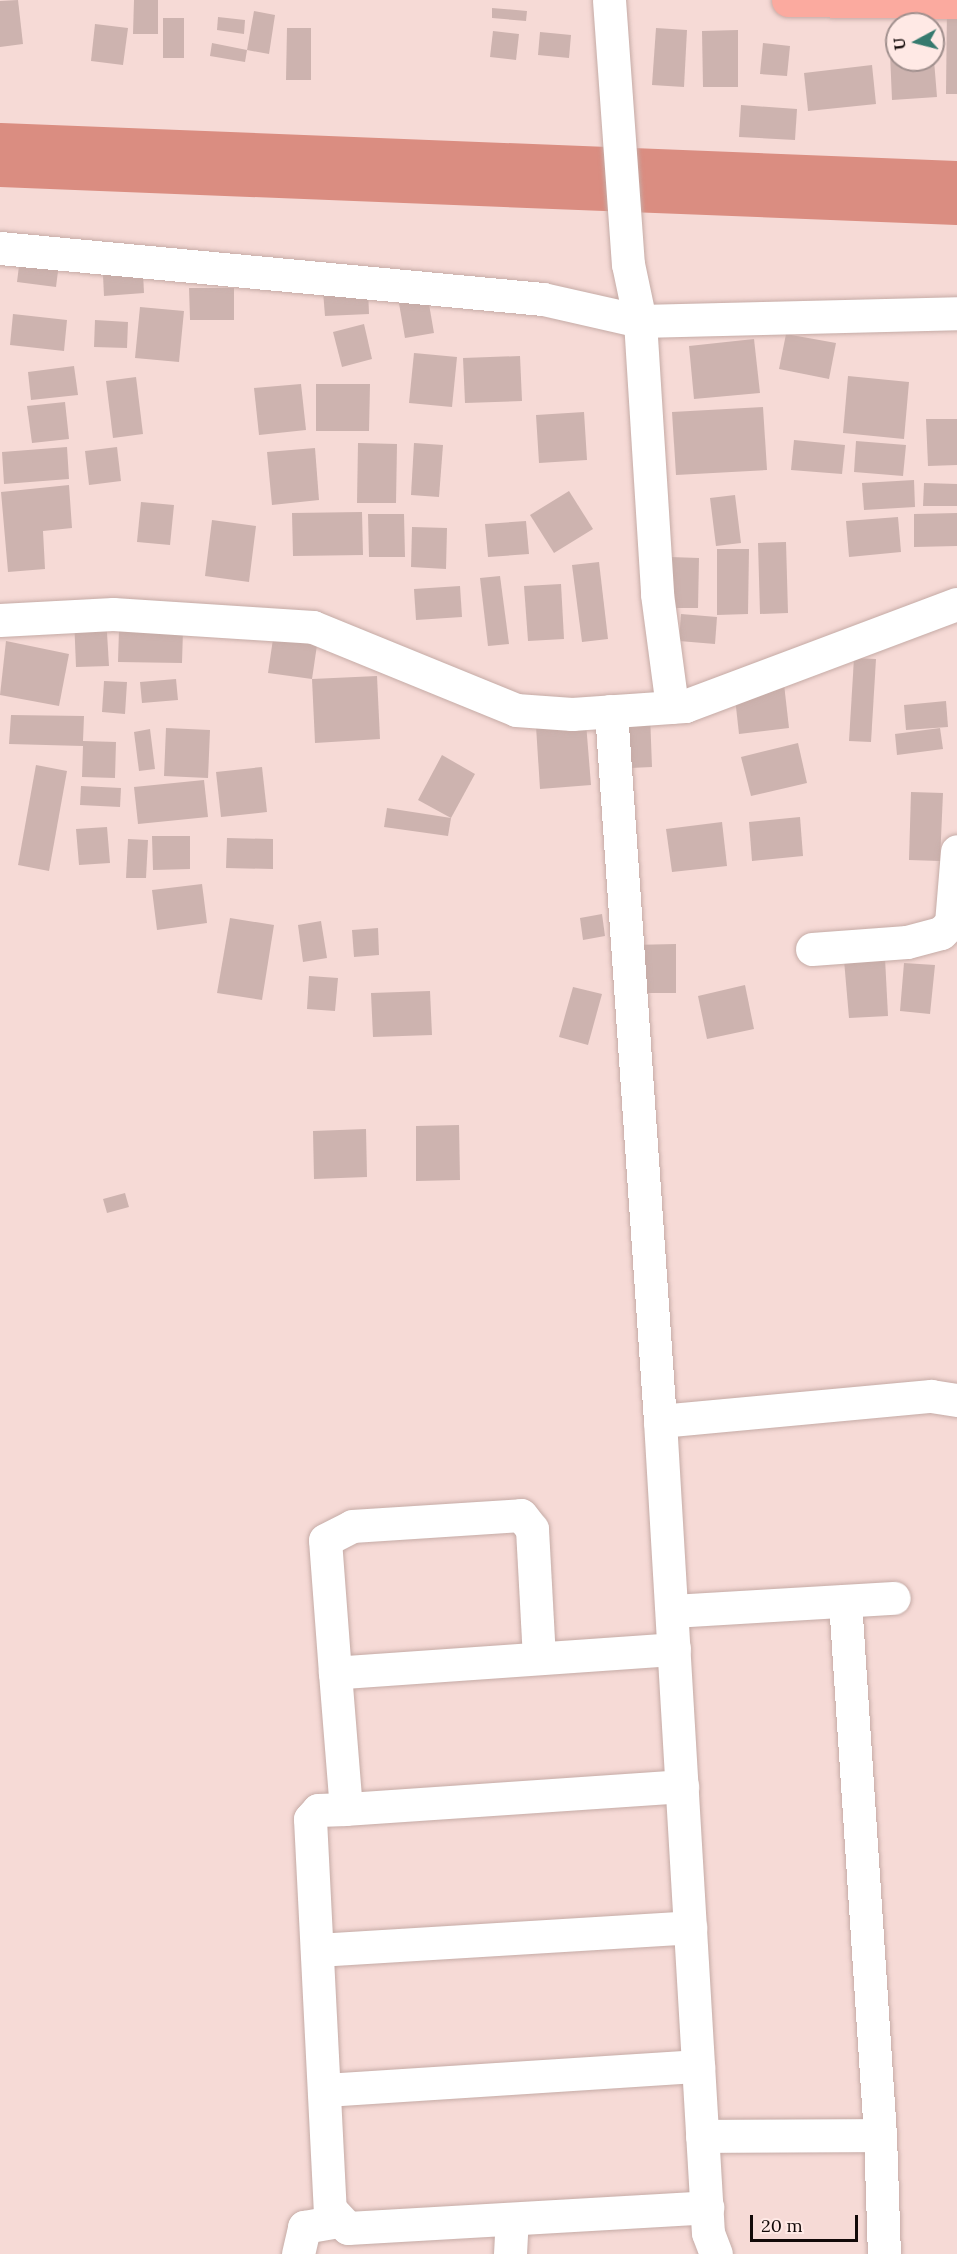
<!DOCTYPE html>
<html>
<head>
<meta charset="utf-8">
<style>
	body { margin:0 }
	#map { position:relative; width:957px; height:2254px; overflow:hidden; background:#f6dad6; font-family:Lora,serif }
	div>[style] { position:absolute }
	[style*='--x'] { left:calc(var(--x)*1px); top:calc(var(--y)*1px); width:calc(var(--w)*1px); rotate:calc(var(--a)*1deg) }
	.river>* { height:64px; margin:-32px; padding:0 32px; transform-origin:32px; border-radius:32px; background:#da8d81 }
	.building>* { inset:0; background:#cdb3af }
	.roads { filter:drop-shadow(0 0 2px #c5aba6) drop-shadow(0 0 2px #c5aba6) }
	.minor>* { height:33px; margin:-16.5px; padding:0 16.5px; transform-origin:16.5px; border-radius:16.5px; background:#fff }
	.major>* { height:33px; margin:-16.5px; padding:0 16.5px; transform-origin:16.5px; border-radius:16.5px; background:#fbaa9f }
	span { translate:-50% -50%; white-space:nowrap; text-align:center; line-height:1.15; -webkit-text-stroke:6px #ffe9e5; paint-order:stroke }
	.north { position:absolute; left:885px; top:12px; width:60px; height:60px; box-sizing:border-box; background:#ffe9e5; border:2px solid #a08f8d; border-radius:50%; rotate:263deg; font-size:16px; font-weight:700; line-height:24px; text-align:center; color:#120908 }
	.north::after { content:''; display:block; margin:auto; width:21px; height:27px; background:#367a6e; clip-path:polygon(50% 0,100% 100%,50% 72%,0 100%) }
	.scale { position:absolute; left:750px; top:2215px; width:108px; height:27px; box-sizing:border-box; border:3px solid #120908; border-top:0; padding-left:8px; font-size:18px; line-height:21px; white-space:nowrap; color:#120908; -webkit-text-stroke:4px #ffe9e5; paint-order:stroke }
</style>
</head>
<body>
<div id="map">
	<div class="river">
		<i style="--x:0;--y:155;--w:958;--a:2.27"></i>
	</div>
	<div class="building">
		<i style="clip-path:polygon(18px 0,23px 44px,0 47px,0 1px)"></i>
		<i style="clip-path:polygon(134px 0,158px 0,158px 34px,133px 34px)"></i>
		<i style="clip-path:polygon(947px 7px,957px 7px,957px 94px,946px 94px)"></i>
		<i style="clip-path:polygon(492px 8px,527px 11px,526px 21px,492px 18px)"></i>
		<i style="clip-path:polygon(254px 11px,275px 15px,269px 54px,247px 50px)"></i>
		<i style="clip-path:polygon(218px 17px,245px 20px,244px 34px,217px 30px)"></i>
		<i style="clip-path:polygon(163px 18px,184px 18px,184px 58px,163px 58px)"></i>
		<i style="clip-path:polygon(95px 24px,128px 28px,123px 65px,91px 61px)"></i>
		<i style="clip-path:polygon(287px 28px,311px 28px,311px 80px,286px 80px)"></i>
		<i style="clip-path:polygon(656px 28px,687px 30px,684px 87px,652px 85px)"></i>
		<i style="clip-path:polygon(738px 30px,738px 87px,703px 87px,702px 31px)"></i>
		<i style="clip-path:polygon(889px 30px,897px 30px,897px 60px,934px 60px,937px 97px,892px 100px)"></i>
		<i style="clip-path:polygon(493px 31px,519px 34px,516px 60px,490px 57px)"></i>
		<i style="clip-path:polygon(540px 32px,571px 35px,569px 58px,538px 55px)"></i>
		<i style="clip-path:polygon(212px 43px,247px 50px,245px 62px,210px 56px)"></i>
		<i style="clip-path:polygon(763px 43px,790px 46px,787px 76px,760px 74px)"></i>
		<i style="clip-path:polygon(872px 65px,876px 104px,808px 111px,804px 73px)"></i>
		<i style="clip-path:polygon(741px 105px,797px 109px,795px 140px,739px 137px)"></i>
		<i style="clip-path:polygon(20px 258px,59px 263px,56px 287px,17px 282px)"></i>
		<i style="clip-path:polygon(143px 273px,144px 293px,104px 296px,103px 275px)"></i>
		<i style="clip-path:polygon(425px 281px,434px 333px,405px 338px,396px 286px)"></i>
		<i style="clip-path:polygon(189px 288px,234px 288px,234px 320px,190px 320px)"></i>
		<i style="clip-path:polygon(368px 288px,369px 314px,325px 316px,323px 291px)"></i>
		<i style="clip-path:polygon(140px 307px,184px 311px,179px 362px,135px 358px)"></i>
		<i style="clip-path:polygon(13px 314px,67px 320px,64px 351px,10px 345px)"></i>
		<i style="clip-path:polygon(95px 320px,128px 322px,127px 348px,94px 347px)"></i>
		<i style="clip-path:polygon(364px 324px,372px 359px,342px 367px,333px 332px)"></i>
		<i style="clip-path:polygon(786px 334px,836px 343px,829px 379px,779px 369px)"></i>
		<i style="clip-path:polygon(754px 339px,760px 393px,694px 399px,689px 346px)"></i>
		<i style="clip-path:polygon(414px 353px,457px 357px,452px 407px,409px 403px)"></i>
		<i style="clip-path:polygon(520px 356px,522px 401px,465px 403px,463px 358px)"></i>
		<i style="clip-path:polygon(74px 366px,78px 395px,31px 400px,28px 372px)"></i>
		<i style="clip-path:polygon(848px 376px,909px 382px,904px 439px,843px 433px)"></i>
		<i style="clip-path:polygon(136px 377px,143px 434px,113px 438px,106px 381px)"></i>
		<i style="clip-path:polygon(301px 384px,306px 430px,259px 435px,254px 388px)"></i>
		<i style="clip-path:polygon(316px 384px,370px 384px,369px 431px,316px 431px)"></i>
		<i style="clip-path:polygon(65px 402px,69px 439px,32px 443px,27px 406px)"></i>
		<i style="clip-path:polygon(763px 407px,767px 470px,676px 475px,672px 412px)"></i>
		<i style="clip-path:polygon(584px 412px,587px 460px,539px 463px,536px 415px)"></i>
		<i style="clip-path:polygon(926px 419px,957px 419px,957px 465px,928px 466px)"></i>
		<i style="clip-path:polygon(794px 440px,845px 445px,842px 474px,791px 470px)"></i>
		<i style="clip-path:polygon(856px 441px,906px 445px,903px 476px,854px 472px)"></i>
		<i style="clip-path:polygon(358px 443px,397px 444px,396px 503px,357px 503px)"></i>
		<i style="clip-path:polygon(414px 443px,443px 445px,439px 497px,411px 495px)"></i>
		<i style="clip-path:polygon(67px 447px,69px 479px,4px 484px,2px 452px)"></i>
		<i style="clip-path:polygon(117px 447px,121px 481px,89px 485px,85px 451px)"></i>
		<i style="clip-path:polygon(315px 448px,319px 500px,272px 505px,267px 452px)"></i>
		<i style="clip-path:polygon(914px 480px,915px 507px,864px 510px,862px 483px)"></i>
		<i style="clip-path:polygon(924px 483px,957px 484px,957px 506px,923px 506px)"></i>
		<i style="clip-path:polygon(69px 485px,72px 528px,43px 531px,45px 569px,8px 572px,1px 492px)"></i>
		<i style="clip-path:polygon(569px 491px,593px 529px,554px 553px,530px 515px)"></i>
		<i style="clip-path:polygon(735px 495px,741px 543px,716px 546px,710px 498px)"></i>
		<i style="clip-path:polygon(141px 502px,174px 505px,170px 545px,137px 542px)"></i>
		<i style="clip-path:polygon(362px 512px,363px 555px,293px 556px,292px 513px)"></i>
		<i style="clip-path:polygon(957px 513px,957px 546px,914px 547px,914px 514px)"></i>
		<i style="clip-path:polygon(368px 514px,404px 514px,405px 557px,369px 557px)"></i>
		<i style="clip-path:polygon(898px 517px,901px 552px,849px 557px,846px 521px)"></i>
		<i style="clip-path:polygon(212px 520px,256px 526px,249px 582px,205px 576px)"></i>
		<i style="clip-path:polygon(526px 521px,529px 554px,488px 557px,485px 524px)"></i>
		<i style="clip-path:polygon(412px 527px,447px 528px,446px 569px,411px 567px)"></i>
		<i style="clip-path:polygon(786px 542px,788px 613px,760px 614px,758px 543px)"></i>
		<i style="clip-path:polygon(717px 549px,749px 549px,748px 614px,717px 615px)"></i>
		<i style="clip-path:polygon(670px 557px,699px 558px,698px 608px,670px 608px)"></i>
		<i style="clip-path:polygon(599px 562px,608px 639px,582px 642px,572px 565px)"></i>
		<i style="clip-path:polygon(500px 576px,509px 644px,488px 646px,480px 578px)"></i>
		<i style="clip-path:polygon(561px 584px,564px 639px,528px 641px,524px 586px)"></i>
		<i style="clip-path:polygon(460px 586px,462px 617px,416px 620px,414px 589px)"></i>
		<i style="clip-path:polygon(681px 614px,717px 617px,715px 644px,679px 641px)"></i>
		<i style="clip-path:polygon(106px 616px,109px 666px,76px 667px,74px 617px)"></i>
		<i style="clip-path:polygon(119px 629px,183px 630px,182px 663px,118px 662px)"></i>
		<i style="clip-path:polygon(273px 639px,317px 645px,312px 679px,268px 673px)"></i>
		<i style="clip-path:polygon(6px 641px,69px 654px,59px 706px,0 695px)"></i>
		<i style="clip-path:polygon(854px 658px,876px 659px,871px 742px,849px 741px)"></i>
		<i style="clip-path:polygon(377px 676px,380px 739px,315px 743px,312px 679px)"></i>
		<i style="clip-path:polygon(176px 679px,178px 700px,142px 703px,140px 682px)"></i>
		<i style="clip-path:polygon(104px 681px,127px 682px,125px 714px,102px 712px)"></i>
		<i style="clip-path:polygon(784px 684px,789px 728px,739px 734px,734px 689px)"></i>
		<i style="clip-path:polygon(946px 701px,948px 727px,906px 730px,904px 705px)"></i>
		<i style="clip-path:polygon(650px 714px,652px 767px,630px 768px,627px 715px)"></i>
		<i style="clip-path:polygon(11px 715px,84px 716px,83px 741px,116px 742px,115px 778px,82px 777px,83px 746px,9px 744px)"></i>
		<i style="clip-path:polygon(586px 723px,591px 785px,540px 789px,536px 726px)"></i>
		<i style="clip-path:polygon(166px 728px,210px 730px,208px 778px,164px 776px)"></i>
		<i style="clip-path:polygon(940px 728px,943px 749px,897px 755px,895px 734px)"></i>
		<i style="clip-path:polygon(150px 729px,155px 769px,139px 771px,134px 732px)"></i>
		<i style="clip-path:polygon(798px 743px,807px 783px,751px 796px,741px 757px)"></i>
		<i style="clip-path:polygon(442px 755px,475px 774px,451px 818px,418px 800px)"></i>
		<i style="clip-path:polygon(36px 765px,67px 771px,49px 871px,18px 865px)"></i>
		<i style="clip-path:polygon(262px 767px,267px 812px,221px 817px,216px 772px)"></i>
		<i style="clip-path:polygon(204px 780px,208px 817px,138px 824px,134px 787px)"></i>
		<i style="clip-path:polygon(81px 786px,121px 788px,120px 807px,80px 805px)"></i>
		<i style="clip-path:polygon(911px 792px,943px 793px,940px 861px,909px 860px)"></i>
		<i style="clip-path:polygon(387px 808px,451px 818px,448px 836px,384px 827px)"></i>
		<i style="clip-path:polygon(800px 817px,803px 856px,752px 861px,749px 822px)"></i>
		<i style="clip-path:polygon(722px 822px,727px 866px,672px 872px,666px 829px)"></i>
		<i style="clip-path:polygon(107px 827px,110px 863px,79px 865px,76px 829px)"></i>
		<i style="clip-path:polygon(152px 836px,190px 836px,190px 869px,153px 870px)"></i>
		<i style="clip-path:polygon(227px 838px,273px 839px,273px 869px,226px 868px)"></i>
		<i style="clip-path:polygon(128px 839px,148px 840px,146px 878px,126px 878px)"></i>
		<i style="clip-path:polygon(202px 884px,207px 923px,157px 930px,152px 890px)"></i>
		<i style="clip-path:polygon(602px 914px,605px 936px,583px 940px,580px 918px)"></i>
		<i style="clip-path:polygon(230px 918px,274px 925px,262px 1000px,217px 993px)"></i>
		<i style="clip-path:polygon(321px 921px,327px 958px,303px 962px,298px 925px)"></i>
		<i style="clip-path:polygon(378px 928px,379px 955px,354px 957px,352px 930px)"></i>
		<i style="clip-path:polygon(676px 944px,676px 993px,631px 993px,631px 945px)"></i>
		<i style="clip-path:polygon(885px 958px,888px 1016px,849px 1018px,844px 960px)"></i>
		<i style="clip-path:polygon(904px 963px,935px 965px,930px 1014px,900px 1011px)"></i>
		<i style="clip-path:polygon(309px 976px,338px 978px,335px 1011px,307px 1009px)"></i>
		<i style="clip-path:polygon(745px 985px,754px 1029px,707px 1039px,698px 996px)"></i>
		<i style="clip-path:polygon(573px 987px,602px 994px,588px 1045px,559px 1037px)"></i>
		<i style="clip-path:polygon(430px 991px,432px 1035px,373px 1037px,371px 993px)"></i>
		<i style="clip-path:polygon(459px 1125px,460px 1180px,416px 1181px,416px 1126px)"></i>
		<i style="clip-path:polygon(366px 1129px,367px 1177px,314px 1179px,313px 1131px)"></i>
		<i style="clip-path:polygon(125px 1193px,129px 1207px,107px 1213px,103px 1199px)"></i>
	</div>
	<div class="roads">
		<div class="minor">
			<i style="--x:609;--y:0;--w:265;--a:85.9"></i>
			<i style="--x:628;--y:264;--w:58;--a:78.1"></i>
			<i style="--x:640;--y:321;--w:274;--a:86.4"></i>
			<i style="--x:657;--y:594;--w:114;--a:82.4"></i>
			<i style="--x:0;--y:248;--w:545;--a:5.37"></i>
			<i style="--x:543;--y:299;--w:99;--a:12.8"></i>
			<i style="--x:640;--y:321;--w:317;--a:-1.4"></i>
			<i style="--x:0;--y:620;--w:113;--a:-3"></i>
			<i style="--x:113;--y:614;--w:200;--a:3.7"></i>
			<i style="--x:313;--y:627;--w:219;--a:22.2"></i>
			<i style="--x:516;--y:710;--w:56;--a:4.1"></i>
			<i style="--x:572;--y:714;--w:113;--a:-4"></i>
			<i style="--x:685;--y:706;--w:290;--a:-20.6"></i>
			<i style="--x:611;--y:711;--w:712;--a:86.05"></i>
			<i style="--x:660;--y:1421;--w:272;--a:-5.3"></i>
			<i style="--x:931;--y:1396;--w:26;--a:9"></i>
			<i style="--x:812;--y:949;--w:95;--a:-4.2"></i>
			<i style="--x:907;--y:942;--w:35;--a:-15"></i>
			<i style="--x:941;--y:933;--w:14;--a:-45"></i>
			<i style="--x:951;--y:923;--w:72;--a:-85.2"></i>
			<i style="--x:660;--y:1421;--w:813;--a:86.62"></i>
			<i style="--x:708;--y:2233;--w:22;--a:69"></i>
			<i style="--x:845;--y:1601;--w:535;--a:86.25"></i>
			<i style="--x:672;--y:1611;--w:222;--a:-3.4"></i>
			<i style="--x:674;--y:1649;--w:340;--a:176"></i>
			<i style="--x:335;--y:1673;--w:136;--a:85.4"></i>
			<i style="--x:346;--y:1809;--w:28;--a:178"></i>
			<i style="--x:318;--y:1810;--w:12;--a:132"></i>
			<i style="--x:310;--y:1819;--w:391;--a:87.1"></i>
			<i style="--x:330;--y:2209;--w:26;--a:47"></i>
			<i style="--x:348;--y:2228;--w:360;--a:-3.3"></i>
			<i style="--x:335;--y:1673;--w:133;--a:-94.3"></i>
			<i style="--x:325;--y:1540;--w:30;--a:-27"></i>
			<i style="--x:352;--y:1526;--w:169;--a:-3.7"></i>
			<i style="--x:521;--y:1515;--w:18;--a:52"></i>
			<i style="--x:532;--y:1529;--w:128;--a:86.9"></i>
			<i style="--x:346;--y:1809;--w:337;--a:-3.9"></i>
			<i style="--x:317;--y:1950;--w:374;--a:-3.5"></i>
			<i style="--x:326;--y:2090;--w:373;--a:-3.7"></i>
			<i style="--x:702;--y:2136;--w:178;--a:-0.3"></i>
			<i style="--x:880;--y:2135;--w:119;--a:88.1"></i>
			<i style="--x:298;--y:2254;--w:28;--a:-77"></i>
			<i style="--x:304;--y:2227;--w:35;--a:-10"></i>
			<i style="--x:510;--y:2254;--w:35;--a:-87"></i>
		</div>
		<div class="major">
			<i style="--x:788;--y:0;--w:169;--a:0.7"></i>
		</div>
	</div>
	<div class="north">U</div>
	<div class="scale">20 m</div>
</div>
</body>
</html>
